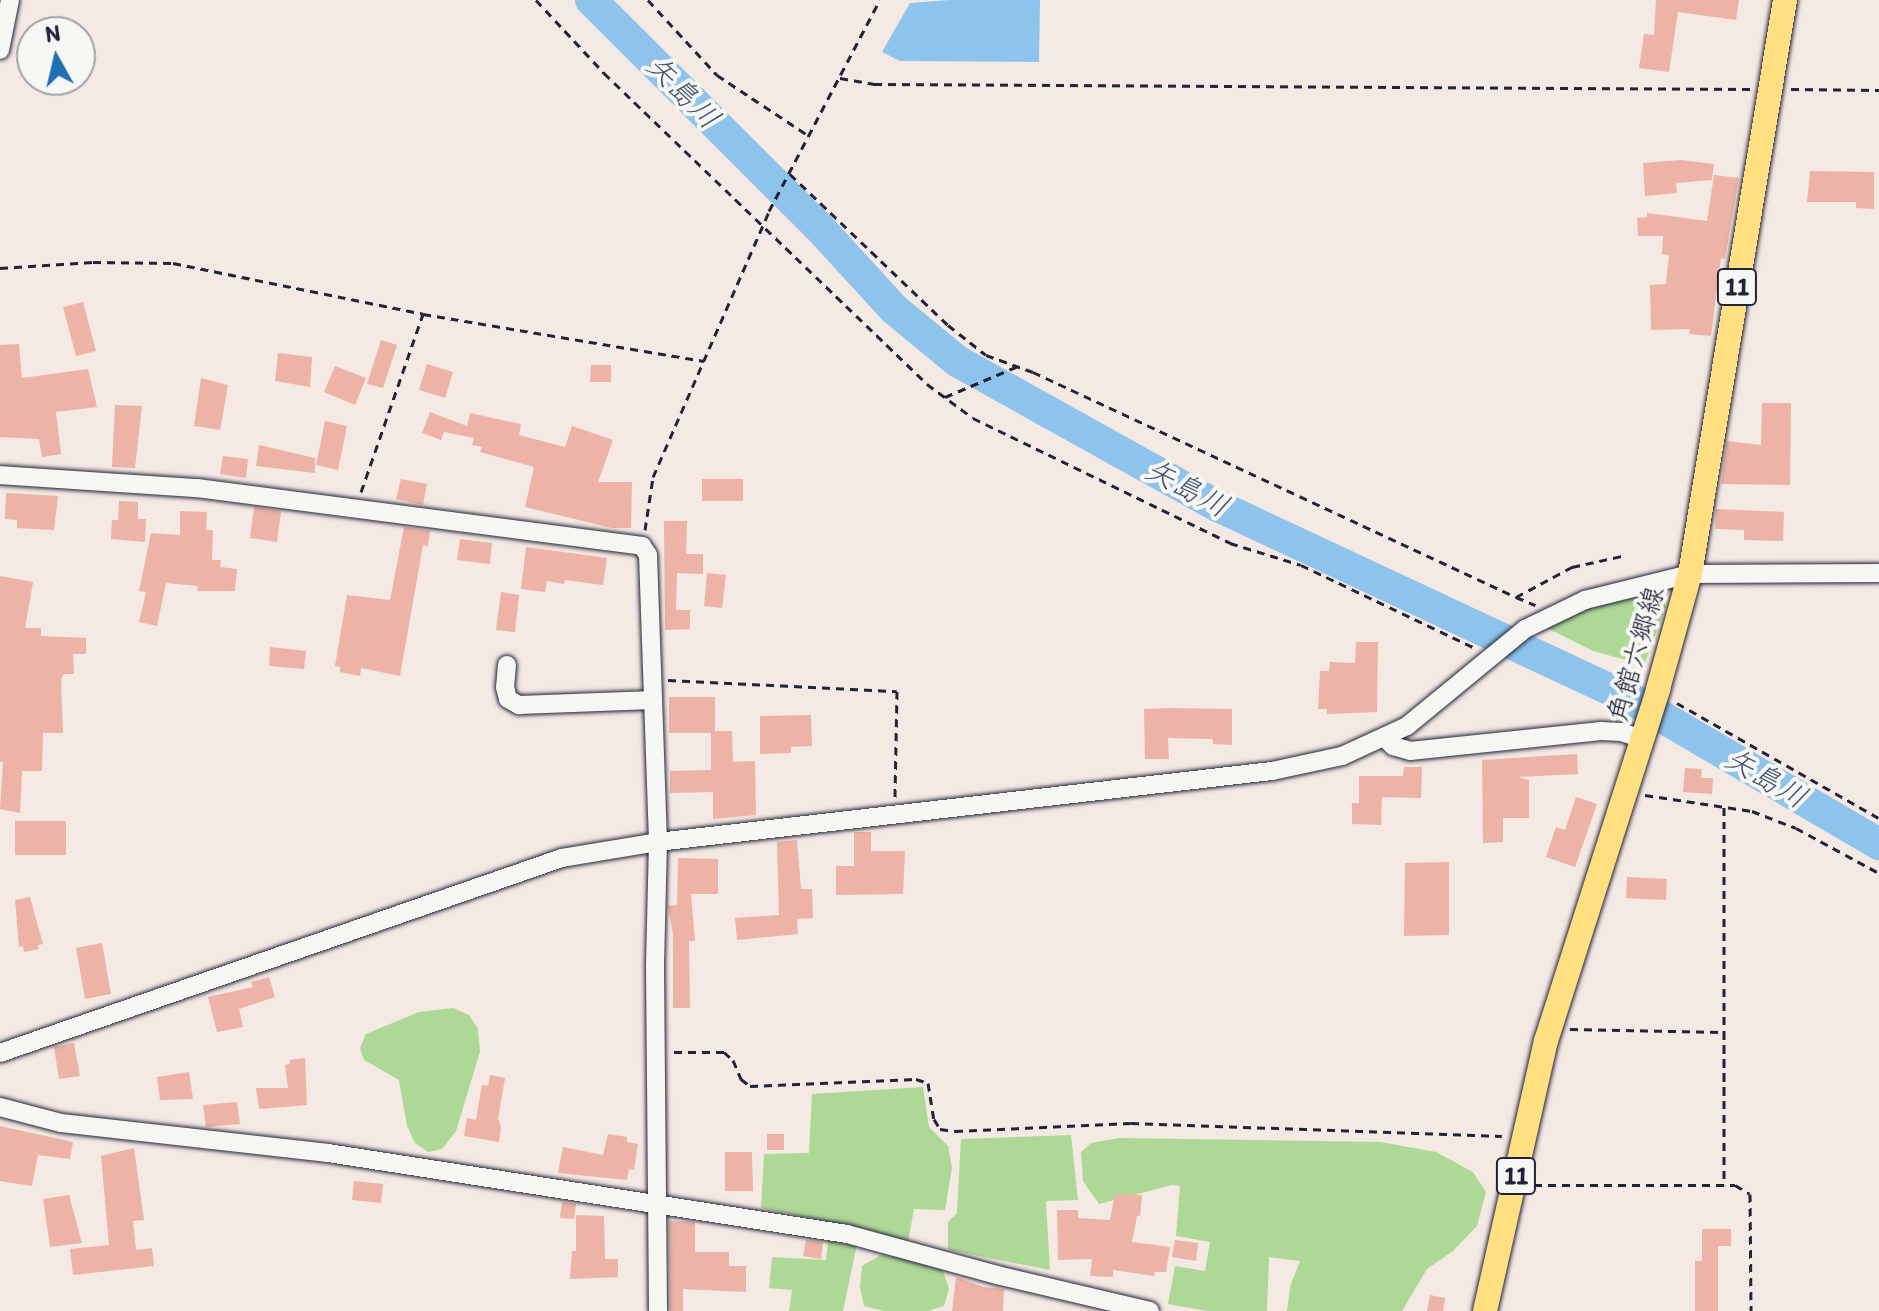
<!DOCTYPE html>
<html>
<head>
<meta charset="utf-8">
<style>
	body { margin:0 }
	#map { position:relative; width:1879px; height:1311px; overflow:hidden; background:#f4e9e3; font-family:Itim,"Klee One",sans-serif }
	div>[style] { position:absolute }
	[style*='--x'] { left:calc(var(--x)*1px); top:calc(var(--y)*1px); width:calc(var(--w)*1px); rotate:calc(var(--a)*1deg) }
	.green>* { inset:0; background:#aed896 }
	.water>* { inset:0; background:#8ec3ec }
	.river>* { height:32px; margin:-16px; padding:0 16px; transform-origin:16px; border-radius:16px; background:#8ec3ec }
	.building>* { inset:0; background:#ecb3a6 }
	.path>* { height:3px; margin-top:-1.5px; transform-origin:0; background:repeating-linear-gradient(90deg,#22223b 0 8px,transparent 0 14px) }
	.roads { filter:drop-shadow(0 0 2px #22223b) drop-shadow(0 0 2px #22223b) }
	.minor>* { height:18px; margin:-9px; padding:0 9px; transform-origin:9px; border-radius:9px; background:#f6f6f2 }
	.major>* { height:24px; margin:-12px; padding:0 12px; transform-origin:12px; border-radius:12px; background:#ffdf80 }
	span { translate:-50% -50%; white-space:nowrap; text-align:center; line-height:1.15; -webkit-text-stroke:8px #f6f6f2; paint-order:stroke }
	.shield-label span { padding:2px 6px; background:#f6f6f2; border:2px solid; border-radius:6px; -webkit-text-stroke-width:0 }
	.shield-label { font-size:26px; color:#22223b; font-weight:700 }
	.street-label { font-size:28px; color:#22223b }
	.water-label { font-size:30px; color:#425270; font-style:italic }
	.north { position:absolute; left:16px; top:16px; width:80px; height:80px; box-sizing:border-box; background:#f6f6f2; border:2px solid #a1a1a9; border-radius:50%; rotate:352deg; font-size:22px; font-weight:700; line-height:32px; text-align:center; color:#22223b }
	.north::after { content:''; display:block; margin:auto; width:28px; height:36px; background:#1f6fb2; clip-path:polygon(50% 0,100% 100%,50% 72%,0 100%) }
</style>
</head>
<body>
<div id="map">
	<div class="green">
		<i style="clip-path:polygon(1652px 589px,1660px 592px,1666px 606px,1644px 665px,1593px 651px,1545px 627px,1590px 606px)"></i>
		<i style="clip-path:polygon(453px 1008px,469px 1015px,478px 1029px,480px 1052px,456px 1131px,442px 1149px,428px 1152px,415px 1143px,407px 1126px,399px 1080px,364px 1060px,360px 1048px,366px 1034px,419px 1012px)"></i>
		<i style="clip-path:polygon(923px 1087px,929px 1127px,948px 1146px,952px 1168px,945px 1210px,914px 1209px,908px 1242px,861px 1228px,761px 1208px,764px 1154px,809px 1153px,812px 1094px)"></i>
		<i style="clip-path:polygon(1071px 1135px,1078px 1200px,1046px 1201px,1050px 1270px,948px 1250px,948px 1222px,957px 1213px,961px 1139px)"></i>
		<i style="clip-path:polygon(1119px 1138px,1380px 1142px,1436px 1152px,1473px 1172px,1486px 1192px,1477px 1226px,1453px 1251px,1427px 1269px,1402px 1311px,1287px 1311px,1290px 1287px,1300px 1261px,1269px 1257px,1267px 1311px,1207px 1311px,1168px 1304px,1175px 1266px,1205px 1271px,1210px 1242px,1176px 1236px,1180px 1186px,1172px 1185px,1099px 1204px,1083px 1181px,1081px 1152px,1091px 1143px)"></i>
		<i style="clip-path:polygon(828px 1241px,857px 1244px,843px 1311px,789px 1311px,792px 1290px,769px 1288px,772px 1257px,826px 1260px)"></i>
		<i style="clip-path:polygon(881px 1255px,940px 1263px,949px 1288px,944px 1306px,928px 1311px,884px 1311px,864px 1306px,860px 1287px,862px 1266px)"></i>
	</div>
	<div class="water">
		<i style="clip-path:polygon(950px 0,1040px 0,1039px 62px,900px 61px,882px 52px,910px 3px)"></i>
	</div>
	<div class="river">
		<i style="--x:591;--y:0;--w:319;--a:44.9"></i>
		<i style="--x:817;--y:225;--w:114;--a:47.5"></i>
		<i style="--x:894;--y:309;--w:82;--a:39.5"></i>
		<i style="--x:957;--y:361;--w:299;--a:29.1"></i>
		<i style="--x:1218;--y:506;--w:460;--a:25.1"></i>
		<i style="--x:1635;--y:701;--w:283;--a:30.4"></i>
	</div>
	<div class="building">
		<i style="clip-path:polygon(1656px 0,1739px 0,1736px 20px,1678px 12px,1669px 72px,1639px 68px,1644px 34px,1654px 35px)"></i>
		<i style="clip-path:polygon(1681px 160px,1714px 164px,1712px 180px,1676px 183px,1677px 193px,1645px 196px,1643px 163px)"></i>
		<i style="clip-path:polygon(1810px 171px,1874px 172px,1874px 209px,1856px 208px,1856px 202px,1807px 202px)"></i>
		<i style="clip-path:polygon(1714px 175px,1739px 178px,1725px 259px,1721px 258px,1711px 336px,1689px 334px,1690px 329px,1651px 330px,1650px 285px,1666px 284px,1669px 255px,1662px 254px,1663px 236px,1638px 236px,1637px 218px,1647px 217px,1647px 213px,1707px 221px)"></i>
		<i style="clip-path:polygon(83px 302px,96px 351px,76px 356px,63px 307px)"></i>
		<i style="clip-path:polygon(381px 340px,397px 345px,383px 388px,367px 384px)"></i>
		<i style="clip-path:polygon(19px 344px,22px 378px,88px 369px,97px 407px,56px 412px,61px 454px,42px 457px,39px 439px,0 437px,0 345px)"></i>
		<i style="clip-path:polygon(278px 353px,312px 357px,310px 387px,275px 381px)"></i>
		<i style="clip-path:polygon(427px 364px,453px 372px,445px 398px,419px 390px)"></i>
		<i style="clip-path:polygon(591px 365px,611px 365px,611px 382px,590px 382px)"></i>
		<i style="clip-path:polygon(335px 366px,366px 378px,355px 405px,324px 392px)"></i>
		<i style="clip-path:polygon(201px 378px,228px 385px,220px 430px,194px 426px)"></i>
		<i style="clip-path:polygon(1762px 403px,1791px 403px,1790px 485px,1721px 484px,1727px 441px,1761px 445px)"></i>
		<i style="clip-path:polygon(115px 405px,142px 406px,135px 468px,112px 467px)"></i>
		<i style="clip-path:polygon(430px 412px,467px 426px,470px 413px,521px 424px,519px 435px,565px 447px,572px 426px,613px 440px,598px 482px,632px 482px,631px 528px,612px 528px,525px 507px,534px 467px,480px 452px,482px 447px,472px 445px,474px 438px,444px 432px,441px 440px,422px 433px)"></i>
		<i style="clip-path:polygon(325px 421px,347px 426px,338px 470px,316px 465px)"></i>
		<i style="clip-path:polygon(259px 445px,315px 458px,315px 473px,256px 466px)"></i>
		<i style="clip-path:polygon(223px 456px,248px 459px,246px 478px,220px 474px)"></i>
		<i style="clip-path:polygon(401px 479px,427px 484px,423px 505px,396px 499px)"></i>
		<i style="clip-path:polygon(702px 479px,743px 479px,743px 501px,702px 501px)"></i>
		<i style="clip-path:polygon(6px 493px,58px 496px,54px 530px,17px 528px,17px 520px,5px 519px)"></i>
		<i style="clip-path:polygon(119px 501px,138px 502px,138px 519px,146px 519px,145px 542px,111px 539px,112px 520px,118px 520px)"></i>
		<i style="clip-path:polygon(254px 507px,281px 511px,277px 542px,250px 538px)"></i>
		<i style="clip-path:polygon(1716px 509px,1784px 512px,1783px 541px,1744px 540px,1744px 530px,1715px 529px)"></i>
		<i style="clip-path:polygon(180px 511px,207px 512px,206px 530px,213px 530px,212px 560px,221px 560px,220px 567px,237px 569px,235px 591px,197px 591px,198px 586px,166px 583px,157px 626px,139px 622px,146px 592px,139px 591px,151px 533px,180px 535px)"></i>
		<i style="clip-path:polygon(664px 521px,687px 521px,686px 554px,703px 554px,703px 574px,677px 573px,676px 610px,690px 610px,690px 629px,665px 630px)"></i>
		<i style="clip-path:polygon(404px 527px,430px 531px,428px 546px,423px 545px,400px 676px,361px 668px,360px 676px,340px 672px,340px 667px,335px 666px,347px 595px,390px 600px)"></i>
		<i style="clip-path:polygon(460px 539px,492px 543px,490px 564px,457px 560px)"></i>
		<i style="clip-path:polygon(526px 547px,607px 558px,603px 585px,565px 580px,564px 584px,547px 581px,545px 592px,521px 589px)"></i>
		<i style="clip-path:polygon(707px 573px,726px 575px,722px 608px,704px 606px)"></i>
		<i style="clip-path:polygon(0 576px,33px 582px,25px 628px,41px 628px,41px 636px,86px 638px,86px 654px,73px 654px,74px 674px,64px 674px,61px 679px,63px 733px,43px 733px,42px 771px,22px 771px,20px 813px,0 809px,3px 762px,0 762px)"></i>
		<i style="clip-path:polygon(501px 592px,519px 595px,515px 632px,496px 630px)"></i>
		<i style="clip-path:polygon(1356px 642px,1378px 642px,1377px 712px,1327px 714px,1327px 709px,1318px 709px,1320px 671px,1329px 671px,1330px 662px,1355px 663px)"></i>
		<i style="clip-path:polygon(270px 647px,306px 651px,304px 669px,269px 666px)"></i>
		<i style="clip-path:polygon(669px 697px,715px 697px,715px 731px,732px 731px,733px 762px,755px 761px,756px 815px,713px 819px,713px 792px,670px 793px,670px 771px,711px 770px,711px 733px,669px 733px)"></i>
		<i style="clip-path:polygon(1169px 708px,1232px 709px,1232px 745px,1213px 744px,1213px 739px,1168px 738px,1169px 759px,1145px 759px,1144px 709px)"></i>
		<i style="clip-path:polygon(811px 715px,812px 746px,791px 747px,791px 753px,760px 754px,760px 716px)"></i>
		<i style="clip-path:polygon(1577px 754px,1578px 774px,1518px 777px,1529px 780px,1529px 818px,1503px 818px,1503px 842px,1483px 843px,1482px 760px)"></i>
		<i style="clip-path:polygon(1404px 767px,1422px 767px,1421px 798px,1382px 797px,1381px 825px,1352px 824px,1352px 803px,1359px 803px,1359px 776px,1403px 776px)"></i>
		<i style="clip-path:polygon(1685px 768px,1702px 769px,1701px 778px,1713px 778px,1712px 794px,1683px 792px)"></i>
		<i style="clip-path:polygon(1576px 797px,1597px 804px,1575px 867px,1546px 857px,1556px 827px,1565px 830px)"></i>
		<i style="clip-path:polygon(15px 821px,66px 821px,66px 855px,15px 855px)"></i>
		<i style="clip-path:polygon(854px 832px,871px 832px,871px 851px,905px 851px,903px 894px,836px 895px,836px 866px,854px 866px)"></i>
		<i style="clip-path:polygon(797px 840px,801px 889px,812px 889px,813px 918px,797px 919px,798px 934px,737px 940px,735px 918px,779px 915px,777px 842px)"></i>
		<i style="clip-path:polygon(678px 858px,718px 859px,718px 894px,691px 894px,695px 941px,689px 941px,690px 1008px,673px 1008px,673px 934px,668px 906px,677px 905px)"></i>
		<i style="clip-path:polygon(1449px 862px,1449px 935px,1404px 936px,1405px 863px)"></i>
		<i style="clip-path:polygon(1627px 877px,1667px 879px,1666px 900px,1626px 898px)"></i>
		<i style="clip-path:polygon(30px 897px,43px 944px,38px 945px,39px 949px,24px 952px,23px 946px,19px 947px,15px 900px)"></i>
		<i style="clip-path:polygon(102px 943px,111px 994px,85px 999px,76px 948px)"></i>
		<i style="clip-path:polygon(269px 977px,275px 997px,239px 1009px,243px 1027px,217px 1032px,208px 997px,253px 987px,251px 982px)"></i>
		<i style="clip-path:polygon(74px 1043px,80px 1076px,59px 1079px,54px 1047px)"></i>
		<i style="clip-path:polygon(305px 1058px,307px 1105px,259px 1109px,256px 1088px,288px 1088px,285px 1065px,290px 1064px,290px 1060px)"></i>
		<i style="clip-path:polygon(189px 1072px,193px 1099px,160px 1100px,157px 1077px)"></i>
		<i style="clip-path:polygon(490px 1075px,505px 1078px,498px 1118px,501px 1127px,499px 1142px,464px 1136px,467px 1118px,476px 1120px,482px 1085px,488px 1086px)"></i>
		<i style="clip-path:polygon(237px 1102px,240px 1124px,206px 1127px,203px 1105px)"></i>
		<i style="clip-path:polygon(0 1126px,73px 1142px,70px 1159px,38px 1155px,32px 1186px,0 1181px)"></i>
		<i style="clip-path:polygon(608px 1134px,627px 1137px,627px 1142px,638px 1144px,634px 1170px,629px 1169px,627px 1180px,558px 1173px,563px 1147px,603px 1155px)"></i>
		<i style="clip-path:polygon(767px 1134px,784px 1134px,784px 1150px,767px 1150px)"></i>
		<i style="clip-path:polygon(134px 1148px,144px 1220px,133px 1221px,136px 1250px,152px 1248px,154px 1266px,73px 1275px,70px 1249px,109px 1245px,101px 1156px)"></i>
		<i style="clip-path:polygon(725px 1152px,752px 1152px,753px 1191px,725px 1191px)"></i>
		<i style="clip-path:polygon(354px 1181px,383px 1184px,381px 1203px,352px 1200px)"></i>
		<i style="clip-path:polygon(1115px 1194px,1142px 1195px,1140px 1216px,1137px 1216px,1132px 1242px,1170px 1247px,1166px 1272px,1155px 1272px,1154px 1276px,1113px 1270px,1113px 1277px,1090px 1276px,1092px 1259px,1058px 1260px,1057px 1210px,1078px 1210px,1078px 1218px,1110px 1220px)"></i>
		<i style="clip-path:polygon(69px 1195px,82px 1243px,50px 1247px,43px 1199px)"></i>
		<i style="clip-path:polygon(562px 1202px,576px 1204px,574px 1219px,560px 1218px)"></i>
		<i style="clip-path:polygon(576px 1215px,604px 1216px,605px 1259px,618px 1259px,618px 1277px,570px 1279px,572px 1251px,576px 1251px)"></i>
		<i style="clip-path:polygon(669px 1221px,695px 1222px,695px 1252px,729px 1252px,729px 1266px,746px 1266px,746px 1292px,683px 1289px,683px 1311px,670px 1311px)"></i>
		<i style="clip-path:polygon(1702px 1229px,1731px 1229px,1731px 1246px,1718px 1246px,1718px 1311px,1695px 1311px,1695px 1261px,1702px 1261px)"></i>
		<i style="clip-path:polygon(806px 1240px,823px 1242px,821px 1259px,803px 1256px)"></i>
		<i style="clip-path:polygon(1175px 1240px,1198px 1243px,1196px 1261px,1172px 1257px)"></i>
		<i style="clip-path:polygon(956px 1277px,983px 1287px,1004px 1289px,1003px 1311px,952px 1311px)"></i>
		<i style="clip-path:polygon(1430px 1295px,1445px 1298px,1443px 1311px,1427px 1311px)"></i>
	</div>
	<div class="path">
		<i style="--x:536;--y:0;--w:100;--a:47"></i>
		<i style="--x:604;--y:73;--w:448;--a:43.9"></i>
		<i style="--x:927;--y:384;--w:57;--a:36.5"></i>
		<i style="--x:973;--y:418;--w:286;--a:25.9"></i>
		<i style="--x:1230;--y:543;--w:74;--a:17.2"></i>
		<i style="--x:1301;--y:565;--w:193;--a:25.5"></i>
		<i style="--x:648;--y:0;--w:102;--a:47.4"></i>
		<i style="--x:717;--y:75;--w:110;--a:33.5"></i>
		<i style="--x:840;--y:78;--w:35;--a:10"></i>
		<i style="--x:874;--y:84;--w:877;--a:0.33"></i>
		<i style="--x:1791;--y:89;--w:88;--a:0.7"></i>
		<i style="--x:790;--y:174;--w:219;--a:43.7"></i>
		<i style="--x:948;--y:325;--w:48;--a:38.3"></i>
		<i style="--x:986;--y:355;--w:50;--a:19.9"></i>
		<i style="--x:1033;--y:372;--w:533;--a:24.98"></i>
		<i style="--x:1516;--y:597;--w:64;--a:-28.2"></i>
		<i style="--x:1572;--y:567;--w:55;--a:-12.5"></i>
		<i style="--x:0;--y:268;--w:93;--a:-3.7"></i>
		<i style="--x:93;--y:262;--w:80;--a:0.7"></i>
		<i style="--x:173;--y:263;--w:255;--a:11.5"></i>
		<i style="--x:423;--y:314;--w:285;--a:9.5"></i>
		<i style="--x:945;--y:397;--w:79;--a:-23"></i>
		<i style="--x:361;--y:492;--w:188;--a:-70.8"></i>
		<i style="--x:645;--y:530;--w:54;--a:-81.4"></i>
		<i style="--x:653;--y:477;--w:290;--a:-66.4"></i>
		<i style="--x:769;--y:211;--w:238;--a:-62.3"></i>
		<i style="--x:1516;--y:597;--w:21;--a:23"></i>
		<i style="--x:668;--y:680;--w:229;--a:2.8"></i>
		<i style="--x:897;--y:691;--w:107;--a:91.1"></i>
		<i style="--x:1677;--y:703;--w:232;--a:29.7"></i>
		<i style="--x:1645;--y:795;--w:108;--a:8.5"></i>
		<i style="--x:1752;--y:811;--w:47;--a:21.1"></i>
		<i style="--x:1796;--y:828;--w:94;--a:28.5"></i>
		<i style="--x:1724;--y:807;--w:378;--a:90"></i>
		<i style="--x:1570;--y:1029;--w:152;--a:1.1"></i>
		<i style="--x:674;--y:1052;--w:50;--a:0"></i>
		<i style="--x:724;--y:1052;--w:12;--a:42"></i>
		<i style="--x:733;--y:1060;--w:21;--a:67"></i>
		<i style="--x:741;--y:1079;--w:11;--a:38"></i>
		<i style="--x:750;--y:1086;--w:166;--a:-2.4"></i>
		<i style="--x:916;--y:1079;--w:13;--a:18"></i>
		<i style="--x:928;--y:1083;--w:36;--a:81"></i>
		<i style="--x:934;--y:1119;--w:12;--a:59"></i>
		<i style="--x:940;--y:1129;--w:15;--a:8"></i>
		<i style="--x:955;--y:1131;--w:176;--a:-2.6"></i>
		<i style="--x:1131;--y:1123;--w:371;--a:2"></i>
		<i style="--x:1534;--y:1185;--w:201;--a:0"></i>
		<i style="--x:1735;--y:1185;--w:17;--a:31"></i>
		<i style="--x:1750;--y:1194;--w:117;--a:89.5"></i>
	</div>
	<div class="roads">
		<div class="minor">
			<i style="--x:0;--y:50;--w:51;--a:-78.7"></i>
			<i style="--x:0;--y:475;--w:197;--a:3.8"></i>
			<i style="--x:197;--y:488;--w:449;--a:7.4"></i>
			<i style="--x:642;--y:546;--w:11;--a:56"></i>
			<i style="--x:648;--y:555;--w:287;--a:88"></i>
			<i style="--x:658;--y:842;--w:125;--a:91.4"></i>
			<i style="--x:655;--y:967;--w:344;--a:89.5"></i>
			<i style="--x:507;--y:665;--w:22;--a:95"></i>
			<i style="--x:505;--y:687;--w:12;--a:76"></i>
			<i style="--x:508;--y:699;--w:13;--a:29"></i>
			<i style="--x:519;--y:705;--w:134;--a:-2.1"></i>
			<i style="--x:1384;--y:737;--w:13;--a:45"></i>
			<i style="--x:1393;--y:746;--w:18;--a:16"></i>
			<i style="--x:1410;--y:751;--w:192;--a:-6"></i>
			<i style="--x:1601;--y:731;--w:20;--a:3"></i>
			<i style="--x:1621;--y:732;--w:22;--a:18"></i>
			<i style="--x:0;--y:1053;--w:595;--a:-19.14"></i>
			<i style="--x:562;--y:858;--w:97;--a:-9.5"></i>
			<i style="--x:658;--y:842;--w:618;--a:-6.6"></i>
			<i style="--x:1272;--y:771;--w:72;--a:-12.1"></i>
			<i style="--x:1342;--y:756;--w:72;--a:-24.8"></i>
			<i style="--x:1407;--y:726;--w:153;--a:-39.4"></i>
			<i style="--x:1525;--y:629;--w:67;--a:-25.8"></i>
			<i style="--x:1585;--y:600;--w:108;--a:-13.9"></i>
			<i style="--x:1690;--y:574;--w:189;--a:-0.3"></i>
			<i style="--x:0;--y:1107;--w:63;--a:14.7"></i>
			<i style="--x:61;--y:1123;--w:269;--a:6.4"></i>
			<i style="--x:328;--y:1153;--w:525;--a:8.87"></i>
			<i style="--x:847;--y:1234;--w:156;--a:15.3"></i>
			<i style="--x:997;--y:1275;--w:157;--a:13.2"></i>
		</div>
		<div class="major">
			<i style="--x:1485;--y:1311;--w:277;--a:-77.3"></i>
			<i style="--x:1546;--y:1041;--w:369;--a:-72.3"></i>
			<i style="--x:1658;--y:689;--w:119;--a:-74.5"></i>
			<i style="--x:1690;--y:574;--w:582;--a:-80.6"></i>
		</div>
	</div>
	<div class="shield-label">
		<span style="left:1737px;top:287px">11</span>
		<span style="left:1516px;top:1176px">11</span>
	</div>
	<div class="street-label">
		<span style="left:1635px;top:654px;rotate:-74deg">角館六郷線</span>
	</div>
	<div class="water-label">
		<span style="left:683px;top:92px;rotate:45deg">矢島川</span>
		<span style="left:1187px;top:488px;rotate:28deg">矢島川</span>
		<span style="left:1766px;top:778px;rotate:30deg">矢島川</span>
	</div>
	<div class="north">N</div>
</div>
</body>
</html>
